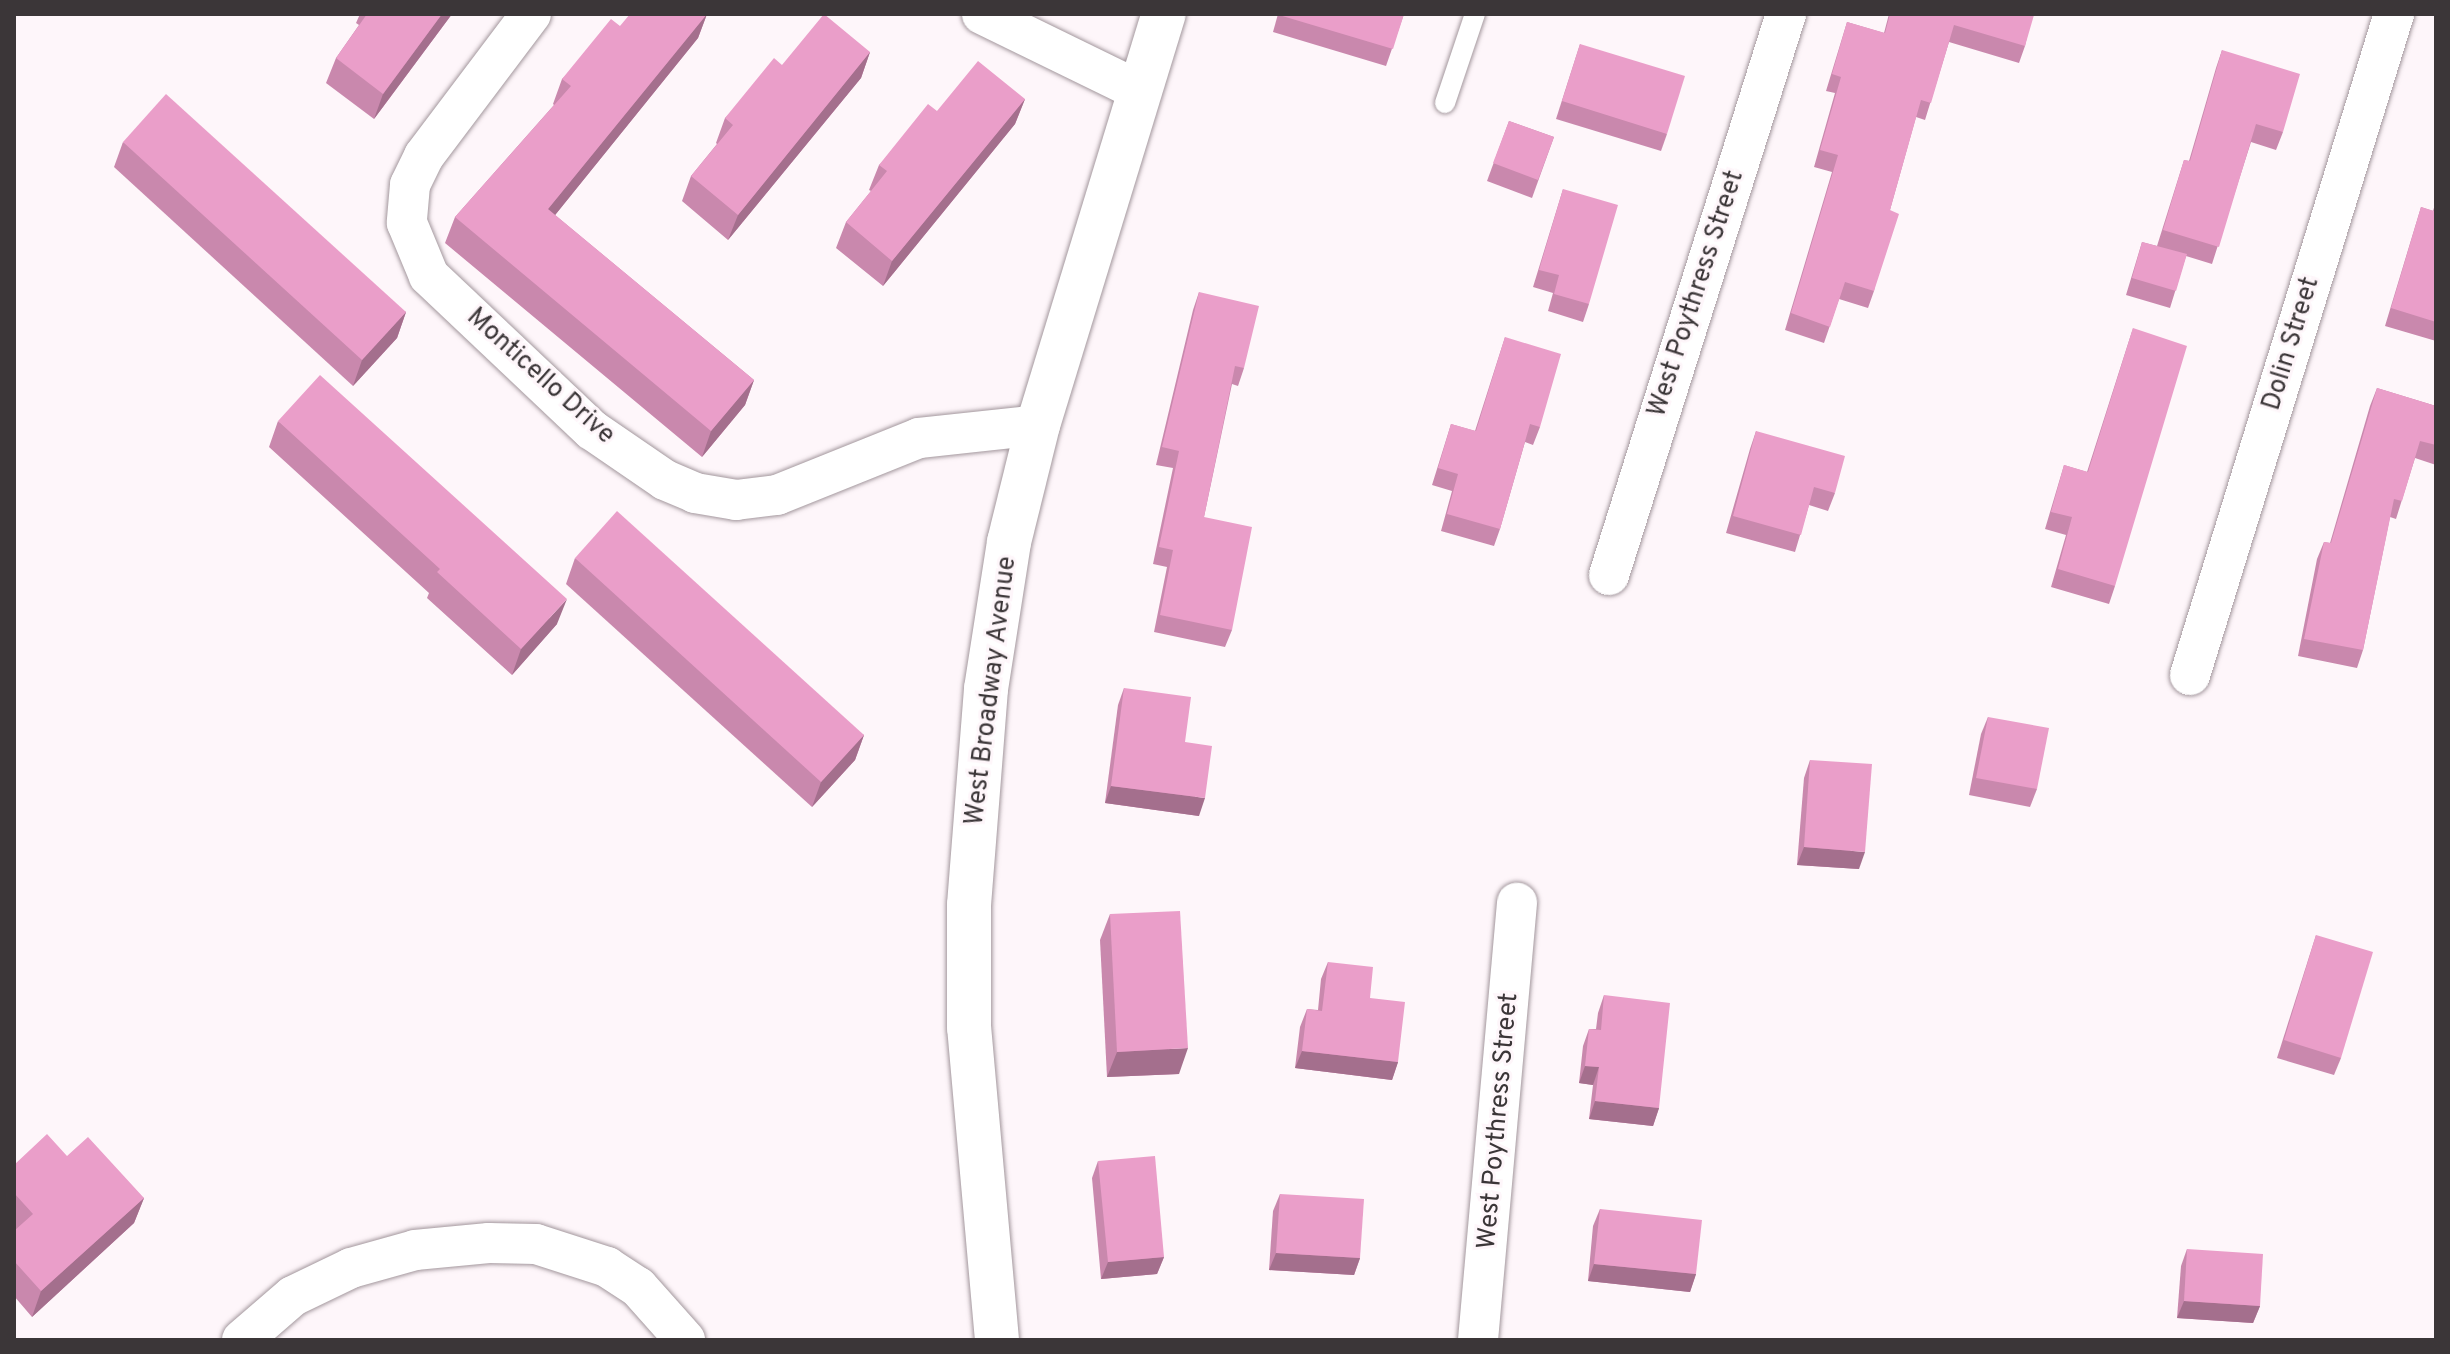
<!DOCTYPE html>
<html>
<head>
<meta charset="utf-8">
<style>
	body { margin:0 }
	#map { position:relative; width:2450px; height:1354px; overflow:hidden; background:#fef6fa; font-family:Overpass,sans-serif }
	div>[style] { position:absolute }
	[style*='--x'] { left:calc(var(--x)*1px); top:calc(var(--y)*1px); width:calc(var(--w)*1px); rotate:calc(var(--a)*1deg) }
	.roads { filter:drop-shadow(0 0 2px #a3979d) drop-shadow(0 0 2px #a3979d) }
	.lane>* { height:20px; margin:-10px; padding:0 10px; transform-origin:10px; border-radius:10px; background:#fff }
	.street>* { height:40px; margin:-20px; padding:0 20px; transform-origin:20px; border-radius:20px; background:#fff }
	.secondary>* { height:44px; margin:-22px; padding:0 22px; transform-origin:22px; border-radius:22px; background:#fff }
	.wall>* { inset:0; background:#c988ad }
	.shaded-wall>* { inset:0; background:#a46f8d }
	.building>* { inset:0; background:#ea9ec9 }
	span { translate:-50% -50%; white-space:nowrap; text-align:center; line-height:1.15; -webkit-text-stroke:6px #fef6fa; paint-order:stroke }
	.street-label { font-size:26px; color:#3b3638 }
	.frame { position:absolute; inset:0; border:16px solid #3b3638; pointer-events:none }
</style>
</head>
<body>
<div id="map">
	<div class="roads">
		<div class="lane">
			<i style="--x:1445;--y:103;--w:94;--a:-71.4"></i>
		</div>
		<div class="street">
			<i style="--x:531;--y:14;--w:178;--a:127"></i>
			<i style="--x:424;--y:156;--w:32;--a:116"></i>
			<i style="--x:410;--y:185;--w:38;--a:95"></i>
			<i style="--x:407;--y:223;--w:57;--a:67.5"></i>
			<i style="--x:429;--y:276;--w:224;--a:43.4"></i>
			<i style="--x:592;--y:430;--w:88;--a:34.4"></i>
			<i style="--x:665;--y:480;--w:33;--a:23"></i>
			<i style="--x:695;--y:493;--w:42;--a:9.7"></i>
			<i style="--x:736;--y:500;--w:41;--a:-7"></i>
			<i style="--x:777;--y:495;--w:153;--a:-21.9"></i>
			<i style="--x:919;--y:438;--w:120;--a:-6.2"></i>
			<i style="--x:982;--y:14;--w:176;--a:26"></i>
			<i style="--x:1609;--y:575;--w:588;--a:-72.49"></i>
			<i style="--x:2190;--y:675;--w:692;--a:-72.85"></i>
			<i style="--x:242;--y:1340;--w:67;--a:-40.8"></i>
			<i style="--x:293;--y:1296;--w:64;--a:-25.8"></i>
			<i style="--x:351;--y:1268;--w:66;--a:-15.7"></i>
			<i style="--x:415;--y:1250;--w:74;--a:-5.4"></i>
			<i style="--x:489;--y:1243;--w:47;--a:1.2"></i>
			<i style="--x:536;--y:1244;--w:75;--a:17.9"></i>
			<i style="--x:607;--y:1267;--w:37;--a:33"></i>
			<i style="--x:638;--y:1287;--w:71;--a:48.4"></i>
			<i style="--x:1478;--y:1340;--w:439;--a:-84.9"></i>
		</div>
		<div class="secondary">
			<i style="--x:997;--y:1340;--w:313;--a:-95.1"></i>
			<i style="--x:969;--y:1028;--w:123;--a:-90"></i>
			<i style="--x:969;--y:905;--w:217;--a:-85.5"></i>
			<i style="--x:986;--y:689;--w:149;--a:-81.1"></i>
			<i style="--x:1009;--y:542;--w:121;--a:-76.1"></i>
			<i style="--x:1038;--y:425;--w:430;--a:-73"></i>
		</div>
	</div>
	<div class="wall">
		<i style="clip-path:polygon(360px 14px,452px 14px,374px 119px,326px 83px,336px 58px,359px 25px,356px 23px)"></i>
		<i style="clip-path:polygon(707px 14px,698px 38px,555px 215px,754px 380px,745px 405px,702px 457px,445px 243px,455px 217px,554px 105px,553px 104px,562px 79px,620px 26px)"></i>
		<i style="clip-path:polygon(1278px 14px,1404px 14px,1386px 66px,1273px 32px)"></i>
		<i style="clip-path:polygon(1889px 14px,2032px 14px,2025px 46px,2019px 63px,1949px 42px,1925px 120px,1916px 117px,1890px 210px,1874px 291px,1868px 308px,1839px 299px,1824px 343px,1785px 330px,1832px 172px,1814px 167px,1835px 93px,1826px 91px,1847px 22px,1884px 33px)"></i>
		<i style="clip-path:polygon(1580px 44px,1667px 134px,1661px 151px,1556px 119px)"></i>
		<i style="clip-path:polygon(2222px 50px,2283px 132px,2276px 150px,2251px 142px,2212px 264px,2186px 256px,2170px 308px,2126px 295px,2142px 242px,2157px 246px,2184px 160px,2189px 161px,2216px 68px)"></i>
		<i style="clip-path:polygon(870px 52px,861px 78px,728px 240px,682px 201px,691px 176px,717px 144px,716px 143px,725px 118px,782px 65px)"></i>
		<i style="clip-path:polygon(1025px 99px,1015px 124px,883px 286px,836px 248px,846px 222px,871px 191px,869px 190px,879px 165px,937px 111px)"></i>
		<i style="clip-path:polygon(1509px 121px,1554px 137px,1532px 198px,1487px 181px)"></i>
		<i style="clip-path:polygon(123px 142px,406px 312px,397px 338px,353px 386px,114px 167px)"></i>
		<i style="clip-path:polygon(1563px 189px,1589px 304px,1583px 322px,1548px 311px,1553px 293px,1533px 287px)"></i>
		<i style="clip-path:polygon(2436px 201px,2436px 341px,2385px 326px,2421px 207px,2433px 211px)"></i>
		<i style="clip-path:polygon(1199px 292px,1244px 368px,1238px 386px,1232px 384px,1204px 517px,1232px 630px,1225px 647px,1154px 632px,1167px 567px,1153px 564px,1173px 468px,1156px 465px,1193px 310px)"></i>
		<i style="clip-path:polygon(2133px 328px,2115px 586px,2109px 604px,2051px 587px,2066px 535px,2045px 529px,2064px 465px,2087px 472px)"></i>
		<i style="clip-path:polygon(1505px 337px,1540px 427px,1533px 445px,1525px 442px,1500px 529px,1494px 546px,1441px 531px,1452px 491px,1432px 485px,1451px 424px,1475px 431px)"></i>
		<i style="clip-path:polygon(2377px 388px,2436px 406px,2436px 465px,2415px 458px,2396px 519px,2390px 517px,2363px 650px,2357px 668px,2298px 656px,2317px 559px,2324px 542px,2330px 543px,2370px 406px)"></i>
		<i style="clip-path:polygon(278px 421px,557px 624px,512px 675px,427px 598px,429px 593px,269px 447px)"></i>
		<i style="clip-path:polygon(1756px 431px,1835px 493px,1828px 511px,1809px 505px,1795px 552px,1726px 533px,1750px 449px)"></i>
		<i style="clip-path:polygon(575px 558px,864px 735px,855px 760px,812px 807px,566px 584px)"></i>
		<i style="clip-path:polygon(1124px 688px,1185px 742px,1199px 816px,1105px 803px,1118px 705px)"></i>
		<i style="clip-path:polygon(1988px 717px,2037px 789px,2030px 807px,1969px 795px,1981px 734px)"></i>
		<i style="clip-path:polygon(1810px 760px,1859px 869px,1797px 865px,1804px 778px)"></i>
		<i style="clip-path:polygon(1110px 914px,1179px 1074px,1107px 1077px,1100px 940px)"></i>
		<i style="clip-path:polygon(2316px 935px,2341px 1058px,2334px 1075px,2277px 1058px)"></i>
		<i style="clip-path:polygon(1328px 962px,1370px 998px,1398px 1062px,1392px 1080px,1295px 1068px,1300px 1027px,1307px 1009px,1318px 1010px,1321px 979px)"></i>
		<i style="clip-path:polygon(1604px 995px,1659px 1108px,1653px 1126px,1589px 1119px,1593px 1085px,1579px 1083px,1583px 1046px,1589px 1029px,1596px 1029px,1598px 1013px)"></i>
		<i style="clip-path:polygon(67px 1156px,144px 1198px,134px 1223px,32px 1317px,14px 1296px,14px 1231px,15px 1230px,14px 1228px,14px 1165px)"></i>
		<i style="clip-path:polygon(1098px 1161px,1164px 1257px,1157px 1274px,1101px 1279px,1092px 1178px)"></i>
		<i style="clip-path:polygon(1280px 1194px,1360px 1258px,1354px 1275px,1269px 1270px,1273px 1211px)"></i>
		<i style="clip-path:polygon(1600px 1209px,1696px 1274px,1690px 1292px,1588px 1281px,1593px 1226px)"></i>
		<i style="clip-path:polygon(2187px 1249px,2260px 1306px,2253px 1323px,2177px 1318px,2181px 1266px)"></i>
	</div>
	<div class="shaded-wall">
		<i style="clip-path:polygon(442px 14px,452px 14px,374px 119px,383px 94px)"></i>
		<i style="clip-path:polygon(707px 14px,698px 38px,539px 235px,548px 209px)"></i>
		<i style="clip-path:polygon(870px 52px,861px 78px,728px 240px,738px 215px)"></i>
		<i style="clip-path:polygon(1025px 99px,1015px 124px,883px 286px,892px 261px)"></i>
		<i style="clip-path:polygon(406px 312px,397px 338px,353px 386px,362px 360px)"></i>
		<i style="clip-path:polygon(754px 380px,745px 405px,702px 457px,711px 431px)"></i>
		<i style="clip-path:polygon(567px 599px,557px 624px,512px 675px,521px 649px)"></i>
		<i style="clip-path:polygon(864px 735px,855px 760px,812px 807px,821px 782px)"></i>
		<i style="clip-path:polygon(1111px 786px,1205px 798px,1199px 816px,1105px 803px)"></i>
		<i style="clip-path:polygon(1804px 847px,1865px 852px,1859px 869px,1797px 865px)"></i>
		<i style="clip-path:polygon(1188px 1048px,1179px 1074px,1107px 1077px,1117px 1052px)"></i>
		<i style="clip-path:polygon(1302px 1051px,1398px 1062px,1392px 1080px,1295px 1068px)"></i>
		<i style="clip-path:polygon(1585px 1066px,1599px 1067px,1593px 1085px,1579px 1083px)"></i>
		<i style="clip-path:polygon(1595px 1101px,1659px 1108px,1653px 1126px,1589px 1119px)"></i>
		<i style="clip-path:polygon(144px 1198px,134px 1223px,32px 1317px,41px 1291px)"></i>
		<i style="clip-path:polygon(1276px 1253px,1360px 1258px,1354px 1275px,1269px 1270px)"></i>
		<i style="clip-path:polygon(1164px 1257px,1157px 1274px,1101px 1279px,1108px 1262px)"></i>
		<i style="clip-path:polygon(1594px 1264px,1696px 1274px,1690px 1292px,1588px 1281px)"></i>
		<i style="clip-path:polygon(2184px 1301px,2260px 1306px,2253px 1323px,2177px 1318px)"></i>
	</div>
	<div class="building">
		<i style="clip-path:polygon(367px 14px,442px 14px,383px 94px,336px 58px)"></i>
		<i style="clip-path:polygon(630px 14px,707px 14px,548px 209px,754px 380px,711px 431px,455px 217px,571px 86px,562px 79px,611px 19px,620px 26px)"></i>
		<i style="clip-path:polygon(824px 14px,870px 52px,738px 215px,691px 176px,733px 125px,725px 118px,774px 58px,782px 65px)"></i>
		<i style="clip-path:polygon(1279px 14px,1404px 14px,1393px 49px,1279px 15px)"></i>
		<i style="clip-path:polygon(1890px 14px,2034px 15px,2025px 46px,1954px 25px,1931px 103px,1921px 100px,1890px 210px,1899px 214px,1874px 291px,1845px 282px,1830px 327px,1791px 313px,1838px 155px,1820px 150px,1841px 77px,1832px 74px,1847px 22px,1885px 33px)"></i>
		<i style="clip-path:polygon(1580px 44px,1685px 76px,1667px 134px,1562px 101px)"></i>
		<i style="clip-path:polygon(2222px 50px,2300px 74px,2283px 132px,2256px 124px,2219px 247px,2163px 230px,2184px 160px,2190px 161px)"></i>
		<i style="clip-path:polygon(978px 61px,1025px 99px,892px 261px,846px 222px,887px 171px,879px 165px,928px 104px,937px 111px)"></i>
		<i style="clip-path:polygon(166px 94px,406px 312px,362px 360px,123px 142px)"></i>
		<i style="clip-path:polygon(1509px 121px,1554px 137px,1538px 180px,1493px 163px)"></i>
		<i style="clip-path:polygon(1563px 189px,1618px 205px,1589px 304px,1554px 294px,1559px 275px,1539px 270px)"></i>
		<i style="clip-path:polygon(2436px 204px,2436px 322px,2391px 308px,2421px 207px,2434px 211px)"></i>
		<i style="clip-path:polygon(2142px 242px,2187px 254px,2176px 291px,2132px 278px)"></i>
		<i style="clip-path:polygon(1199px 292px,1259px 306px,1244px 368px,1235px 366px,1204px 517px,1252px 527px,1232px 630px,1160px 615px,1173px 550px,1159px 547px,1179px 451px,1162px 447px)"></i>
		<i style="clip-path:polygon(2133px 328px,2187px 346px,2115px 586px,2058px 569px,2072px 517px,2051px 512px,2064px 465px,2088px 472px)"></i>
		<i style="clip-path:polygon(1505px 337px,1561px 354px,1540px 427px,1530px 424px,1500px 529px,1447px 514px,1458px 474px,1438px 468px,1451px 424px,1476px 431px)"></i>
		<i style="clip-path:polygon(320px 375px,567px 599px,521px 649px,437px 572px,440px 569px,278px 421px)"></i>
		<i style="clip-path:polygon(2377px 388px,2436px 406px,2436px 445px,2420px 441px,2402px 501px,2394px 499px,2363px 650px,2304px 639px,2324px 542px,2331px 543px)"></i>
		<i style="clip-path:polygon(1756px 431px,1845px 456px,1835px 493px,1814px 487px,1801px 535px,1733px 516px)"></i>
		<i style="clip-path:polygon(617px 511px,864px 735px,821px 782px,575px 558px)"></i>
		<i style="clip-path:polygon(1124px 688px,1191px 697px,1185px 742px,1212px 746px,1205px 798px,1111px 786px)"></i>
		<i style="clip-path:polygon(1988px 717px,2049px 728px,2037px 789px,1976px 778px)"></i>
		<i style="clip-path:polygon(1810px 760px,1872px 764px,1865px 852px,1804px 847px)"></i>
		<i style="clip-path:polygon(1180px 911px,1188px 1048px,1117px 1052px,1110px 914px)"></i>
		<i style="clip-path:polygon(2316px 935px,2373px 952px,2341px 1058px,2284px 1040px)"></i>
		<i style="clip-path:polygon(1328px 962px,1373px 967px,1370px 998px,1405px 1002px,1398px 1062px,1302px 1051px,1307px 1009px,1322px 1011px)"></i>
		<i style="clip-path:polygon(1604px 995px,1670px 1003px,1659px 1108px,1595px 1101px,1599px 1067px,1585px 1066px,1589px 1029px,1601px 1030px)"></i>
		<i style="clip-path:polygon(47px 1134px,67px 1156px,88px 1137px,144px 1198px,41px 1291px,14px 1261px,14px 1231px,33px 1214px,14px 1193px,14px 1165px)"></i>
		<i style="clip-path:polygon(1155px 1156px,1164px 1257px,1108px 1262px,1098px 1161px)"></i>
		<i style="clip-path:polygon(1280px 1194px,1364px 1199px,1360px 1258px,1276px 1253px)"></i>
		<i style="clip-path:polygon(1600px 1209px,1702px 1220px,1696px 1274px,1594px 1264px)"></i>
		<i style="clip-path:polygon(2187px 1249px,2263px 1254px,2260px 1306px,2184px 1301px)"></i>
	</div>
	<div class="street-label">
		<span style="left:1697px;top:294px;rotate:-72deg">West Poythress Street</span>
		<span style="left:2292px;top:344px;rotate:-73deg">Dolin Street</span>
		<span style="left:540px;top:377px;rotate:42deg">Monticello Drive</span>
		<span style="left:992px;top:691px;rotate:-83deg">West Broadway Avenue</span>
		<span style="left:1499px;top:1121px;rotate:-85deg">West Poythress Street</span>
	</div>
	<div class="frame"></div>
</div>
</body>
</html>
